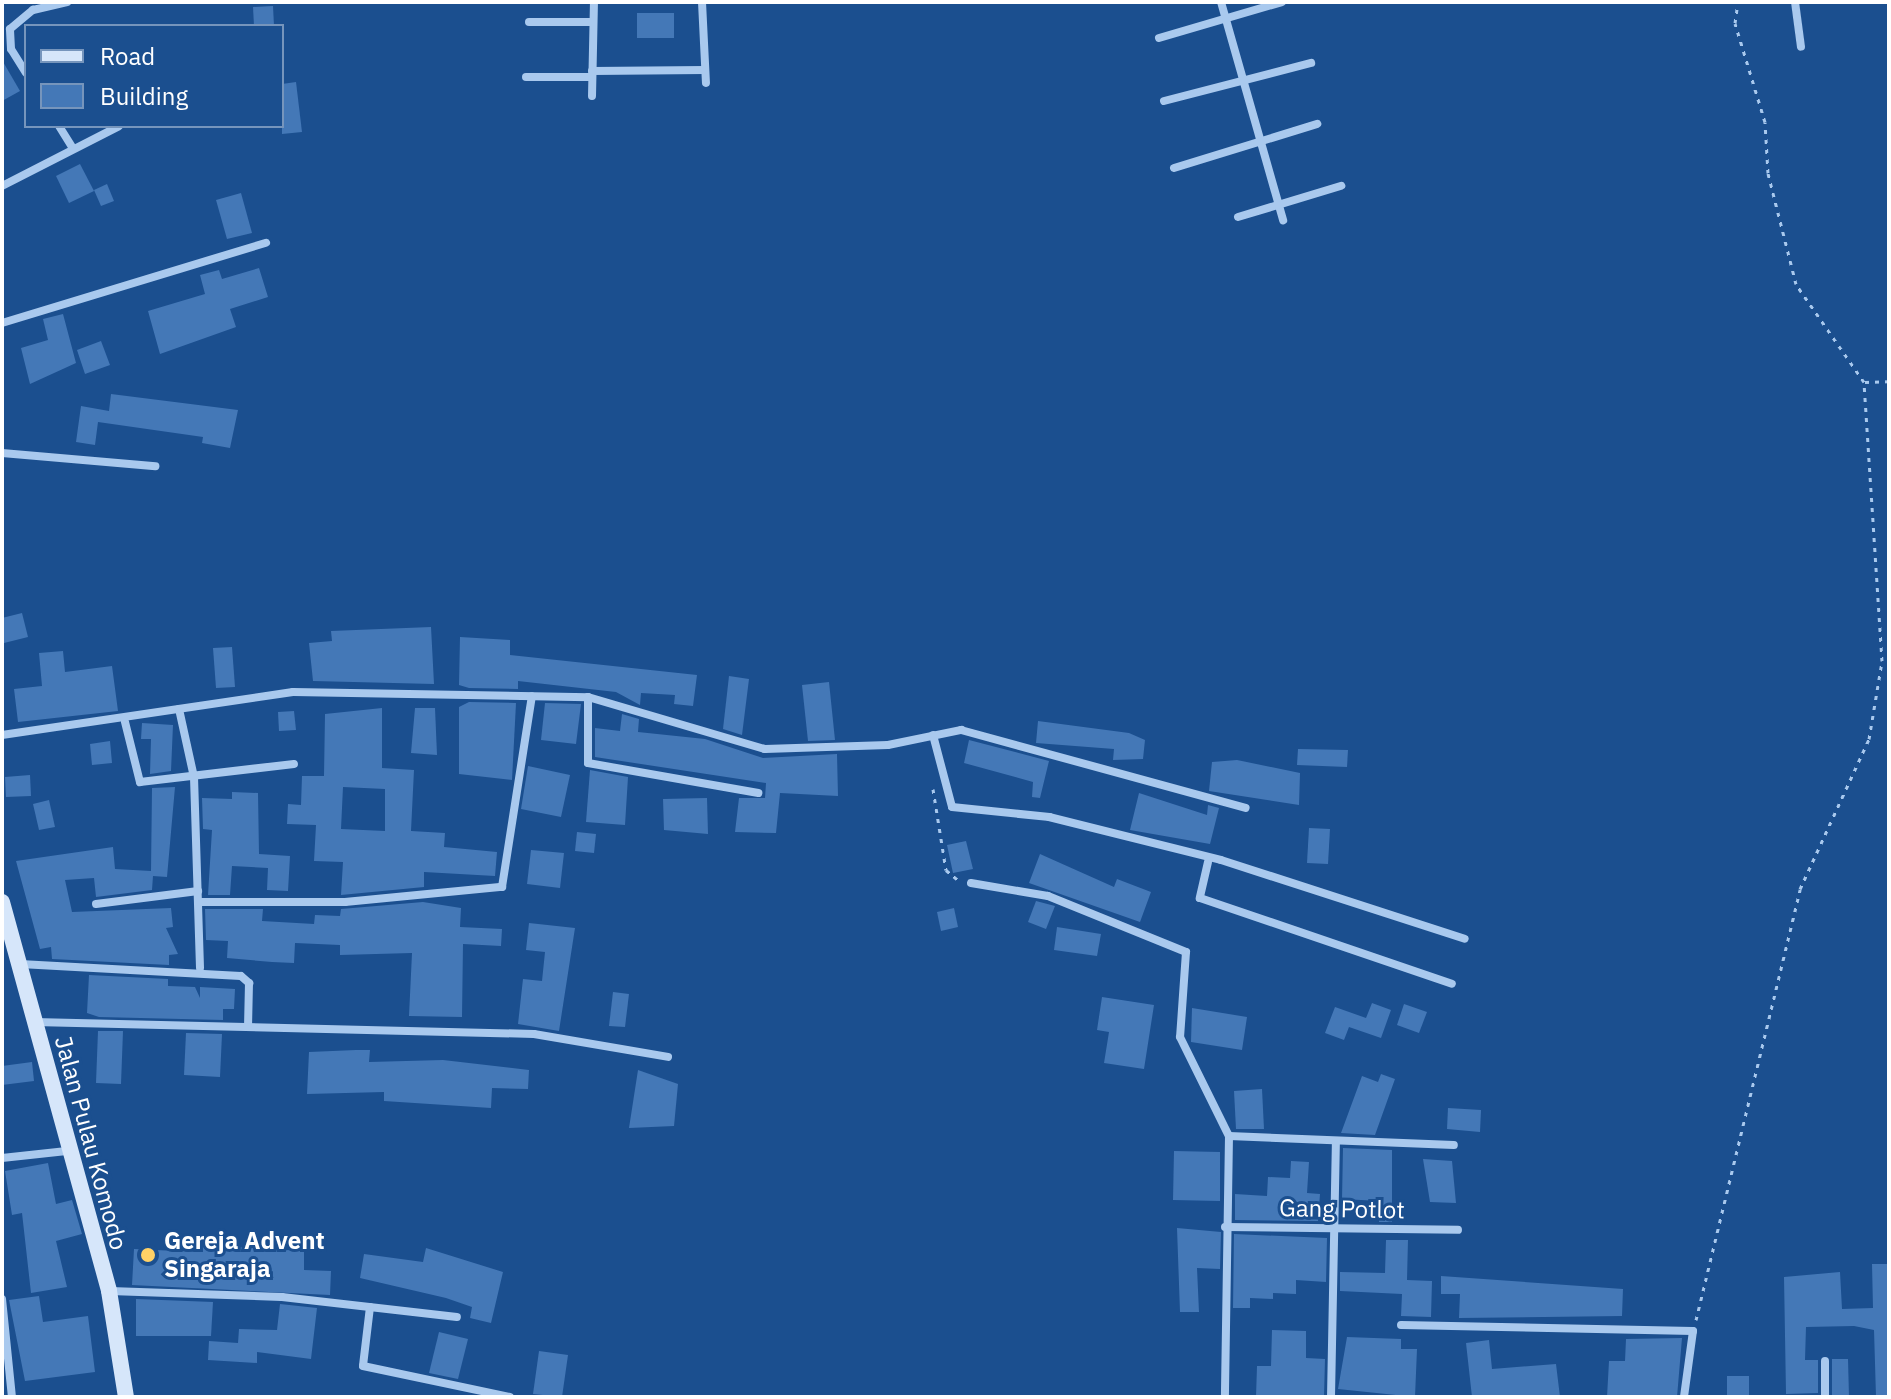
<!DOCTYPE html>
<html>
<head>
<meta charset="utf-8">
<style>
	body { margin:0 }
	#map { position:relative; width:1891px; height:1399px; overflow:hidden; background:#1b4f8f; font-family:"IBM Plex Sans",sans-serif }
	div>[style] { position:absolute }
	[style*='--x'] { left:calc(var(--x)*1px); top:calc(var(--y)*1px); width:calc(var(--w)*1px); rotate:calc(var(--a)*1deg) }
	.building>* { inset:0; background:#4478b7 }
	.path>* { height:3px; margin-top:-1.5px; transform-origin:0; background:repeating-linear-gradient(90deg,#a9c9ee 0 4px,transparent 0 10px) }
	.street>* { height:8px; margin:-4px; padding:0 4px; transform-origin:4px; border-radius:4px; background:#a9c9ee }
	.secondary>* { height:16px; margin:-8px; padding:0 8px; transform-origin:8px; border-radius:8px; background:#d6e6fa }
	.dots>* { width:22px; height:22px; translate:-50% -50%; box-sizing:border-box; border:4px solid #1b4f8f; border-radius:50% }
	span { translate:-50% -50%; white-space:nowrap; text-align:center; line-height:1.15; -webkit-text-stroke:6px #1b4f8f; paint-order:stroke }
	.street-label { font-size:24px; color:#fff }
	.poi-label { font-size:24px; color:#fff; font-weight:700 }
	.left { translate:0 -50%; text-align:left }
	.frame { position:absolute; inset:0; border:4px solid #fff; pointer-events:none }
	.legend { position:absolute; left:24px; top:24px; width:260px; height:104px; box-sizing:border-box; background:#1b4f8f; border:2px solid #7695bc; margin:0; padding:10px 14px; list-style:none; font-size:24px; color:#fff }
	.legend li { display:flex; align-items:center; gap:16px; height:40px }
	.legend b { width:40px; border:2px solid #7695bc }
</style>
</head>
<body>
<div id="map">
	<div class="building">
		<i style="clip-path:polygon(273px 6px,274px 26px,254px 26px,253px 7px)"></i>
		<i style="clip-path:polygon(637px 13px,674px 13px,674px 38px,637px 38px)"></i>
		<i style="clip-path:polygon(2px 60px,20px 91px,2px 101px)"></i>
		<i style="clip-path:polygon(296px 82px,302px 132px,282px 134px,282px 84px)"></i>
		<i style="clip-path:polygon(80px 164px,94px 191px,69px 203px,56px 176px)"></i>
		<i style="clip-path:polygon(107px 184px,114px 201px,101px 206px,94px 190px)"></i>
		<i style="clip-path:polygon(241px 193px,252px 233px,227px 239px,216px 200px)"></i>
		<i style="clip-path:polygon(259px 268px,268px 297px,230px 309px,236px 327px,160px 354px,148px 311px,205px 294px,200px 275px,219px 270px,222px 279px)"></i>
		<i style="clip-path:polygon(63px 314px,76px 363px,30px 384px,21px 348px,48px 340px,43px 319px)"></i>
		<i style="clip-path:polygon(101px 341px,110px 365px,85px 374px,77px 350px)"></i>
		<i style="clip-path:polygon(111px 394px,238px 410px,230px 448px,202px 443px,203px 437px,98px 422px,95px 445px,76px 442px,81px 406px,109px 411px)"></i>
		<i style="clip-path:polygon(22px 613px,28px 637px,4px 643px,2px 618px)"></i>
		<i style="clip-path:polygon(431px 627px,434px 684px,313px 681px,309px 643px,332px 641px,331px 631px)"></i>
		<i style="clip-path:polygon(460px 637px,510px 640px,510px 655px,697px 675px,693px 706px,674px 704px,675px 695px,641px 693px,640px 705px,616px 692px,518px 681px,518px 689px,469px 688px,459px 685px)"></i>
		<i style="clip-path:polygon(232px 647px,235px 687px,216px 688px,213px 648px)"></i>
		<i style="clip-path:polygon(63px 651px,65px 672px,112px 666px,118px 711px,18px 722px,14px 689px,42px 686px,39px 653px)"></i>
		<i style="clip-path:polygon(729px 676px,749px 679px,742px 735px,723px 729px)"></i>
		<i style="clip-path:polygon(829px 682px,835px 740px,808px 741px,802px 685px)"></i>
		<i style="clip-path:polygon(469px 702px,516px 703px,512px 780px,459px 774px,459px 707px)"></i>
		<i style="clip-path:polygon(545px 703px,581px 704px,576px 744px,541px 740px)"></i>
		<i style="clip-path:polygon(evenodd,382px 708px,382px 768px,414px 770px,411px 831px,445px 833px,444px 847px,497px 852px,495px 876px,424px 872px,424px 887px,341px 895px,343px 862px,314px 861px,316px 825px,287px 824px,288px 804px,301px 805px,302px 776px,324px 776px,325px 714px,382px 708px,343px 787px,385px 789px,385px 831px,341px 829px,343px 787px)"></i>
		<i style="clip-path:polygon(415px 708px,435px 708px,437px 755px,411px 753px)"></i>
		<i style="clip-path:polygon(294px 711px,296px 730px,279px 731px,278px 712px)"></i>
		<i style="clip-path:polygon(622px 714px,639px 719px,638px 732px,705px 739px,763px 758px,837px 754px,838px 796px,780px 793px,776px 833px,735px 832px,739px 798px,765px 798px,766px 783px,595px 757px,595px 728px,620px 731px)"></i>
		<i style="clip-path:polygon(1038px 721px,1129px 733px,1145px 740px,1143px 759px,1113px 760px,1114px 749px,1036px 743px)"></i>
		<i style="clip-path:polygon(142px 723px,173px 725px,171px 771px,150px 774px,151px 739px,141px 739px)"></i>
		<i style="clip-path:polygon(969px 740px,1049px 761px,1040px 798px,1032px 797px,1033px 782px,964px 763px)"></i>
		<i style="clip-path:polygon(110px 741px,112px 763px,92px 765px,90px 744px)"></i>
		<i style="clip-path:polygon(1298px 749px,1348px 750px,1347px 767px,1297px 765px)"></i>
		<i style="clip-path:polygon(1237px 760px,1300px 773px,1299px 805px,1209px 791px,1212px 762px)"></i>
		<i style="clip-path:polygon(528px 766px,570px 775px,561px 817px,521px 809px)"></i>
		<i style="clip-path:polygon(590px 770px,628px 777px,625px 825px,586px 822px)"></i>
		<i style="clip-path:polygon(30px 775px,31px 796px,6px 797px,5px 777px)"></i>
		<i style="clip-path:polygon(175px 787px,167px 877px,153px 876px,152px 890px,96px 897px,94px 878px,65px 880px,72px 912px,171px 908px,173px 927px,166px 928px,178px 954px,169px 955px,169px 965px,52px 959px,51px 947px,40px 949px,16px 861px,113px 847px,115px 869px,151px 871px,152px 788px)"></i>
		<i style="clip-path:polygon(232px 792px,258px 793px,259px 854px,290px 856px,288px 891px,267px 890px,268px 868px,232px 866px,230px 895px,208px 895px,212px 830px,203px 829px,202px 798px,232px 799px)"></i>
		<i style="clip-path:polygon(1139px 793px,1207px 815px,1208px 805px,1219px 808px,1210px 844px,1130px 830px)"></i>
		<i style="clip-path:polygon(707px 798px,708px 834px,664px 830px,663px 799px)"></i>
		<i style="clip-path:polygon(49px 800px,55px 827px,39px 830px,33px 804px)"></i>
		<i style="clip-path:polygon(1309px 828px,1330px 829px,1328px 864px,1307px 863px)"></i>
		<i style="clip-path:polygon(577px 832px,596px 834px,594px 853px,575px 851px)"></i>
		<i style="clip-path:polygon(966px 841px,973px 869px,953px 873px,947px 845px)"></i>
		<i style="clip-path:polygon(531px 850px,564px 853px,560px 888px,527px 884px)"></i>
		<i style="clip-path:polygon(1040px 854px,1114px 887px,1117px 879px,1151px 892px,1140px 922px,1029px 883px)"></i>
		<i style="clip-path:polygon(1036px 901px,1055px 906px,1046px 929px,1028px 922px)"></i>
		<i style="clip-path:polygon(423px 902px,461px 908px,460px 927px,502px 929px,501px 946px,463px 944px,462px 1017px,409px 1016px,412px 953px,340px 955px,340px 945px,295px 943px,294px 963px,272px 962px,227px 958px,228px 941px,206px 940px,205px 909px,263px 909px,262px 921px,314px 924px,315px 915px,340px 916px,341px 909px)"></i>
		<i style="clip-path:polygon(954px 908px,958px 927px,941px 931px,937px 912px)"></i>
		<i style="clip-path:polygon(529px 923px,575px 928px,559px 1031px,518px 1024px,523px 979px,542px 981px,545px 952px,526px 950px)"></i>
		<i style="clip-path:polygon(1057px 927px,1101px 934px,1097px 956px,1054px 950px)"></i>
		<i style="clip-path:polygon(89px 975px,168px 979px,168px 986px,195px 987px,200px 998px,200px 987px,235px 989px,234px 1009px,223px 1009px,223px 1020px,99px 1017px,87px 1013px)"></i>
		<i style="clip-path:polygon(613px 992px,629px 994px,625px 1027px,609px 1026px)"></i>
		<i style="clip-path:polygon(1102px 997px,1154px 1005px,1144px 1069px,1104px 1063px,1109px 1032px,1097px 1030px)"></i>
		<i style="clip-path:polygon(1372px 1003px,1391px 1010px,1381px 1038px,1349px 1027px,1344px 1040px,1325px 1033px,1335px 1007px,1366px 1018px)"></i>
		<i style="clip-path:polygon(1404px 1004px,1427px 1012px,1419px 1033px,1397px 1025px)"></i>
		<i style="clip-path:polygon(1192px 1008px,1247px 1017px,1242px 1050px,1191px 1042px)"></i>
		<i style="clip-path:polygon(98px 1031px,123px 1031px,121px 1084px,96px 1083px)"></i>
		<i style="clip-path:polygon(186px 1033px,222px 1034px,220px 1077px,184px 1075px)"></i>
		<i style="clip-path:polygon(356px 1050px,370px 1050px,369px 1062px,443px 1060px,529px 1070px,528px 1089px,492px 1088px,491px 1108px,384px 1101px,384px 1092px,307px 1094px,309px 1052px)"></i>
		<i style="clip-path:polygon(32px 1062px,34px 1081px,2px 1085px,2px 1066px)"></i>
		<i style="clip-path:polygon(638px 1070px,678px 1084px,674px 1126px,629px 1128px)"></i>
		<i style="clip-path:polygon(1381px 1074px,1395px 1079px,1375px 1135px,1341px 1133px,1362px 1076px,1378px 1082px)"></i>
		<i style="clip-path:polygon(1262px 1089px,1264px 1129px,1236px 1129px,1234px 1091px)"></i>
		<i style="clip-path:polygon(1448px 1108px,1481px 1110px,1480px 1132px,1447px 1129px)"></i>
		<i style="clip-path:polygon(1343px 1148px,1392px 1150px,1392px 1222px,1379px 1222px,1380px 1201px,1342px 1199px)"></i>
		<i style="clip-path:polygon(1174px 1151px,1220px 1152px,1220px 1201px,1173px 1200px)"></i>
		<i style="clip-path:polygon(1423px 1159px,1452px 1161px,1456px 1203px,1430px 1202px)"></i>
		<i style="clip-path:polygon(1291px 1161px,1309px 1162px,1307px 1193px,1320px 1194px,1318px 1221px,1235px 1220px,1235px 1194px,1267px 1196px,1268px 1177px,1290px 1178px)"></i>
		<i style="clip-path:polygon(48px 1163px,56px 1204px,72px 1200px,82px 1234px,56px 1241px,67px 1287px,31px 1293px,22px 1213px,12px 1215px,5px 1171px)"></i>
		<i style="clip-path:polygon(1177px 1228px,1221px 1232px,1220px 1269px,1197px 1268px,1199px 1312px,1180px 1312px)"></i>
		<i style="clip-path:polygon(1234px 1234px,1327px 1238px,1326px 1282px,1296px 1280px,1296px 1294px,1273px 1293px,1273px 1299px,1250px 1298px,1250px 1308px,1233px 1308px)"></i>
		<i style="clip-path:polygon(1386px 1240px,1408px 1240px,1407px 1280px,1432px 1281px,1431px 1317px,1401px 1316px,1402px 1294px,1340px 1291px,1340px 1272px,1385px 1273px)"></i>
		<i style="clip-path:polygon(199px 1245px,304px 1251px,304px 1270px,331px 1271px,330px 1295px,132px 1285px,134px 1249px,199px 1252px)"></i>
		<i style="clip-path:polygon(426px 1248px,503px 1272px,491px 1323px,470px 1318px,472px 1307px,446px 1298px,360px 1278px,364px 1254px,423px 1262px)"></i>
		<i style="clip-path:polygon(1872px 1264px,1889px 1264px,1889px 1397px,1876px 1397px,1874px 1330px,1854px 1326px,1806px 1327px,1805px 1360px,1818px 1360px,1818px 1393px,1786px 1394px,1784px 1277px,1840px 1272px,1842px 1309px,1873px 1308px)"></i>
		<i style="clip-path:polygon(1441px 1276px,1623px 1289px,1622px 1316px,1459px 1318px,1460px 1294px,1441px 1294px)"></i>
		<i style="clip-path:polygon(39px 1296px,43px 1322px,88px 1316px,95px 1372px,25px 1381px,9px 1300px)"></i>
		<i style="clip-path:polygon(136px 1299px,213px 1302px,211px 1336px,136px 1336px)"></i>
		<i style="clip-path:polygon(280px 1304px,317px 1308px,311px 1359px,257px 1352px,257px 1363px,208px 1360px,209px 1341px,238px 1343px,239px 1329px,277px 1330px)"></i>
		<i style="clip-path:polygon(1272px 1330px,1306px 1331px,1306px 1358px,1325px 1359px,1324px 1397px,1256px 1397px,1257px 1366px,1271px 1366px)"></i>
		<i style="clip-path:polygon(439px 1332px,468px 1339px,458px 1379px,429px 1373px)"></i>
		<i style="clip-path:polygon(1347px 1337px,1401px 1339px,1401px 1349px,1417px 1349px,1415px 1397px,1338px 1389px)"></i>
		<i style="clip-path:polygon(1682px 1338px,1677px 1397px,1607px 1397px,1609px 1361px,1625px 1361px,1626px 1339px)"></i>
		<i style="clip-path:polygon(1489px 1340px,1492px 1369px,1556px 1364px,1560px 1397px,1472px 1397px,1466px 1343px)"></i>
		<i style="clip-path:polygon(539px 1351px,568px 1355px,562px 1397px,533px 1394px)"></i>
		<i style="clip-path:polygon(1832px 1359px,1848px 1359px,1849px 1397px,1832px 1397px)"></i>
		<i style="clip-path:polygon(1727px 1376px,1749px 1376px,1749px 1397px,1727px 1397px)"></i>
	</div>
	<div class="path">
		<i style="--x:1865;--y:382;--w:24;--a:-2"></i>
		<i style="--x:933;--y:789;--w:82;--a:80.9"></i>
		<i style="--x:946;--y:870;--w:17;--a:40"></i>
		<i style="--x:1696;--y:1320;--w:443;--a:-76.4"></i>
		<i style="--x:1800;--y:889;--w:165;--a:-65.3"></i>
		<i style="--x:1869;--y:739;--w:79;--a:-80.5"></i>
		<i style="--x:1882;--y:661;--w:280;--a:-93.7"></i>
		<i style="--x:1864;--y:382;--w:119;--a:-124.8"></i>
		<i style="--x:1796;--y:284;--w:114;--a:-104.2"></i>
		<i style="--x:1768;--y:173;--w:51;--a:-93.4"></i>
		<i style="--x:1765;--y:122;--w:103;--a:-106.9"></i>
		<i style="--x:1735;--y:23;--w:21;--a:-82"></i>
	</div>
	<div class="street">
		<i style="--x:702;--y:2;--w:81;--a:87.2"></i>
		<i style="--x:1221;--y:2;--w:227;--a:74.1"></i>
		<i style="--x:1795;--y:2;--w:45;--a:82.4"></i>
		<i style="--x:529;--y:22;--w:64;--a:0"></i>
		<i style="--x:1159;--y:38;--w:128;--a:-16.3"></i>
		<i style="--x:592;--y:71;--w:113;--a:-0.5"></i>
		<i style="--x:26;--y:73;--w:28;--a:-122"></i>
		<i style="--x:11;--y:49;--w:20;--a:-93"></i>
		<i style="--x:10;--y:29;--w:30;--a:-40"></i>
		<i style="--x:33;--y:10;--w:35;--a:-13"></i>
		<i style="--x:526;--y:77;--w:66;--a:0"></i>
		<i style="--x:592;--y:96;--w:94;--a:-88.8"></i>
		<i style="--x:1164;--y:101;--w:152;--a:-14.5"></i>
		<i style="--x:59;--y:126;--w:26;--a:58"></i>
		<i style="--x:1174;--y:168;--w:150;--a:-17.1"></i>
		<i style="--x:2;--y:186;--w:131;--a:-27.1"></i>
		<i style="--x:1238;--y:217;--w:108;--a:-16.8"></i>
		<i style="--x:2;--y:323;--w:276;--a:-16.9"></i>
		<i style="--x:2;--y:453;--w:154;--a:4.9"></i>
		<i style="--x:588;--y:697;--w:66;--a:90"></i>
		<i style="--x:588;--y:763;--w:173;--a:10"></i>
		<i style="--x:179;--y:709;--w:70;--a:77.6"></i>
		<i style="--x:194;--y:777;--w:191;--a:88.2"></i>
		<i style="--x:125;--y:722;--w:62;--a:76"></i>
		<i style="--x:140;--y:782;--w:155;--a:-6.7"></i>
		<i style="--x:2;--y:735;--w:294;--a:-8.4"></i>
		<i style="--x:293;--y:692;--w:295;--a:1"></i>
		<i style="--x:588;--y:697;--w:184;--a:16.4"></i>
		<i style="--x:765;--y:749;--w:123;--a:-1.9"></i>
		<i style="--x:888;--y:745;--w:75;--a:-11.6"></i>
		<i style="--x:961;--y:730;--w:295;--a:15.3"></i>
		<i style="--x:933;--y:735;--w:74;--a:75.2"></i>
		<i style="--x:952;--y:807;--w:98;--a:5.9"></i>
		<i style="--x:1049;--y:817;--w:177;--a:14"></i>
		<i style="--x:1221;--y:860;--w:256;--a:17.9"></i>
		<i style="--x:1208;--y:862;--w:37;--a:103"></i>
		<i style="--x:1200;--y:898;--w:266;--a:18.8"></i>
		<i style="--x:971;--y:883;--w:78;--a:9.6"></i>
		<i style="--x:1048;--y:896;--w:149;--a:22.1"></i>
		<i style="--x:1186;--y:952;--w:85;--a:94"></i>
		<i style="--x:1180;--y:1037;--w:110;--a:63.7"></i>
		<i style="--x:1229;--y:1136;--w:261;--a:90.9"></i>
		<i style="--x:200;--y:902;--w:145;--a:0"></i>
		<i style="--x:345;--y:902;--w:158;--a:-5.5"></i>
		<i style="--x:502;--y:887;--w:193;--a:-81.1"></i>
		<i style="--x:96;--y:904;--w:103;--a:-7.3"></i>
		<i style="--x:20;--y:964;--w:221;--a:3.1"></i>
		<i style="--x:241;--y:976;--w:11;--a:41"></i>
		<i style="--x:249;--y:983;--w:44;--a:91.3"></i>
		<i style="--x:34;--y:1022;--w:500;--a:1.37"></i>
		<i style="--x:534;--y:1034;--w:136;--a:9.7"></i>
		<i style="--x:1229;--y:1136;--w:225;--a:2.3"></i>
		<i style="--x:2;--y:1158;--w:65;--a:-6.1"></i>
		<i style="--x:1225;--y:1227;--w:233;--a:0.7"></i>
		<i style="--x:110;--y:1291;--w:172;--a:2"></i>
		<i style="--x:282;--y:1297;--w:176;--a:6.5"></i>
		<i style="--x:2;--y:1299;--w:99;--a:84.2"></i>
		<i style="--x:370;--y:1307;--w:59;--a:96.8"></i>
		<i style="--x:363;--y:1366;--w:150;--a:11.9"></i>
		<i style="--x:1401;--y:1325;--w:292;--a:1.2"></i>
		<i style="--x:1693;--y:1331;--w:67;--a:97.8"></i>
		<i style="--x:1825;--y:1361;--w:36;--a:90"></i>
		<i style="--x:1331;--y:1397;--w:256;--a:-88.9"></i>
	</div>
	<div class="secondary">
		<i style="--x:2;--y:902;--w:403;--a:74.6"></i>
		<i style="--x:109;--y:1291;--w:107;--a:80.9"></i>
	</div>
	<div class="dots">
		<i style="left:148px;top:1255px;background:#ffd166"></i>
	</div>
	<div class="street-label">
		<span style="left:91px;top:1143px;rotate:75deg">Jalan Pulau Komodo</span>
		<span style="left:1342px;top:1209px;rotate:1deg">Gang Potlot</span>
	</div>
	<div class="poi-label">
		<span class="left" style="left:164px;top:1255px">Gereja Advent<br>Singaraja</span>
	</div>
	<div class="frame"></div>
	<ul class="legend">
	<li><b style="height:10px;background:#d6e6fa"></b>Road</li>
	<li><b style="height:22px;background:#4478b7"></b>Building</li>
	</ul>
</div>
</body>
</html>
